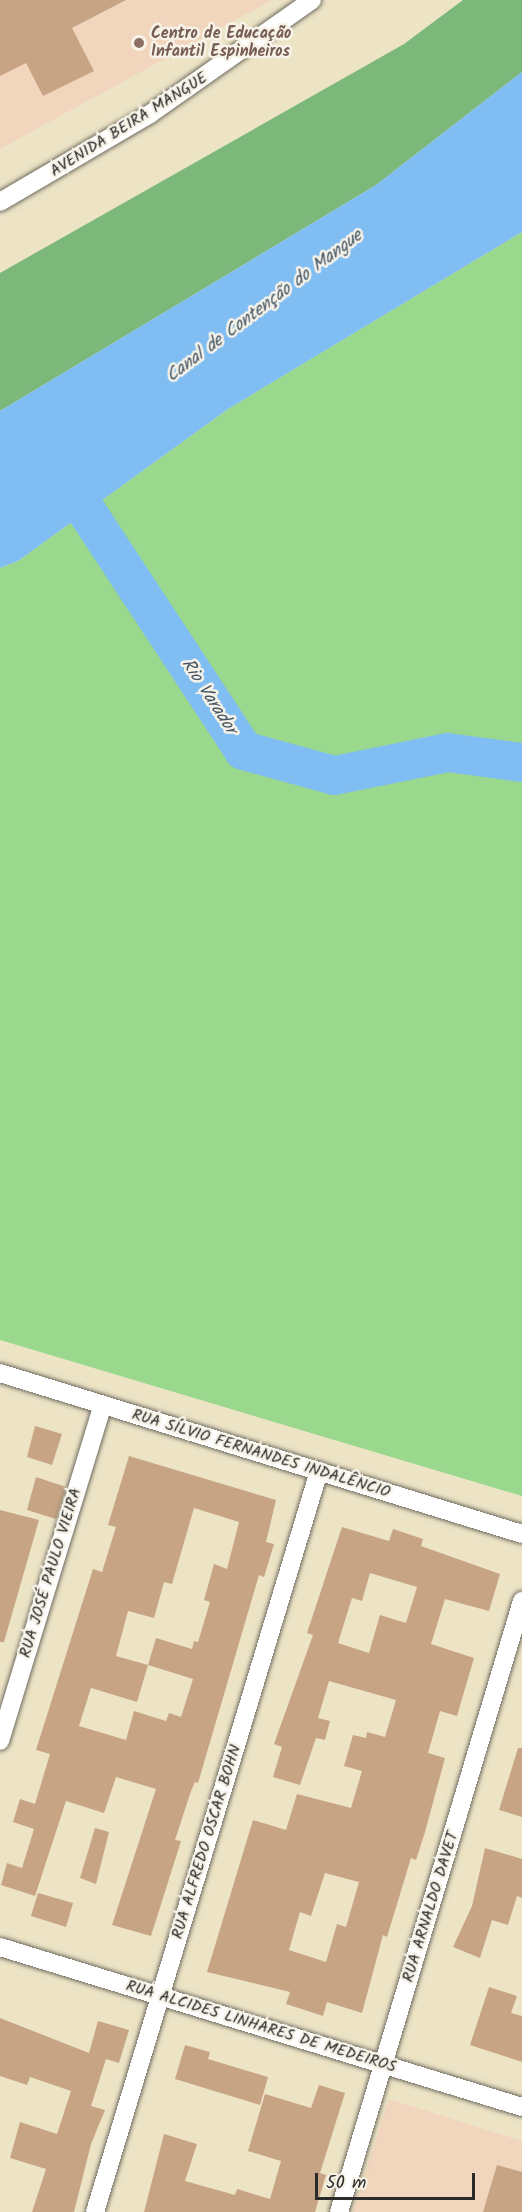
<!DOCTYPE html>
<html>
<head>
<meta charset="utf-8">
<style>
	body { margin:0 }
	#map { position:relative; width:522px; height:2212px; overflow:hidden; background:#ede4c6; font-family:Kalam,sans-serif }
	div>[style] { position:absolute }
	[style*='--x'] { left:calc(var(--x)*1px); top:calc(var(--y)*1px); width:calc(var(--w)*1px); rotate:calc(var(--a)*1deg) }
	.built>* { inset:0; background:#f1d5bd }
	.green>* { inset:0; background:#9ad88e }
	.forest>* { inset:0; background:#7bb879 }
	.water>* { inset:0; background:#7fbdf3 }
	.river>* { height:39px; margin:-19.5px; padding:0 19.5px; transform-origin:19.5px; border-radius:19.5px; background:#7fbdf3 }
	.building>* { inset:0; background:#c7a484 }
	.roads { filter:drop-shadow(0 0 2px #6f6c61) drop-shadow(0 0 2px #6f6c61) }
	.street>* { height:18px; margin:-9px; padding:0 9px; transform-origin:9px; border-radius:9px; background:#fff }
	.dots>* { width:16px; height:16px; translate:-50% -50%; box-sizing:border-box; border:3px solid #f7f3e8; border-radius:50% }
	span { translate:-50% -50%; white-space:nowrap; text-align:center; line-height:1.15; -webkit-text-stroke:5px #f7f3e8; paint-order:stroke }
	.education-label { font-size:16px; color:#785e54; font-weight:700 }
	.left { translate:0 -50%; text-align:left }
	.street-label { font-size:16px; color:#2b2b2b }
	.water-label { font-size:18px; color:#445767; font-style:italic }
	.scale { position:absolute; left:315px; top:2173px; width:160px; height:27px; box-sizing:border-box; border:3px solid #2b2b2b; border-top:0; padding-left:8px; font-size:18px; line-height:21px; white-space:nowrap; color:#2b2b2b; -webkit-text-stroke:4px #f7f3e8; paint-order:stroke }
</style>
</head>
<body>
<div id="map">
	<div class="built">
		<i style="clip-path:polygon(0 0,272px 0,0 149px)"></i>
		<i style="clip-path:polygon(389px 2099px,522px 2141px,522px 2212px,353px 2212px)"></i>
	</div>
	<div class="green">
		<i style="clip-path:polygon(522px 232px,522px 1496px,0 1340px,0 568px,18px 561px,228px 409px)"></i>
	</div>
	<div class="forest">
		<i style="clip-path:polygon(463px 0,522px 0,522px 72px,376px 185px,0 411px,0 273px,404px 44px)"></i>
	</div>
	<div class="water">
		<i style="clip-path:polygon(522px 72px,522px 232px,228px 409px,18px 561px,0 568px,0 411px,376px 185px)"></i>
	</div>
	<div class="river">
		<i style="--x:58;--y:468;--w:337;--a:56.7"></i>
		<i style="--x:243;--y:750;--w:94;--a:15.4"></i>
		<i style="--x:334;--y:775;--w:115;--a:-11.5"></i>
		<i style="--x:447;--y:752;--w:76;--a:7.6"></i>
	</div>
	<div class="building">
		<i style="clip-path:polygon(0 0,126px 0,72px 28px,94px 71px,43px 96px,26px 63px,0 76px)"></i>
		<i style="clip-path:polygon(35px 1426px,62px 1434px,52px 1465px,27px 1457px)"></i>
		<i style="clip-path:polygon(evenodd,129px 1456px,276px 1500px,266px 1542px,274px 1544px,264px 1577px,259px 1575px,198px 1783px,195px 1782px,191px 1791px,175px 1840px,181px 1841px,151px 1936px,112px 1925px,156px 1789px,116px 1777px,104px 1813px,66px 1801px,35px 1896px,1px 1885px,7px 1863px,22px 1868px,34px 1829px,13px 1822px,20px 1799px,35px 1804px,50px 1754px,36px 1750px,93px 1569px,102px 1572px,116px 1527px,108px 1525px,129px 1456px,194px 1508px,239px 1522px,227px 1569px,214px 1564px,204px 1600px,210px 1602px,198px 1642px,194px 1641px,192px 1649px,156px 1638px,148px 1665px,193px 1679px,181px 1717px,169px 1713px,166px 1721px,134px 1711px,126px 1740px,79px 1726px,91px 1688px,137px 1702px,148px 1665px,116px 1656px,128px 1611px,154px 1618px,164px 1582px,172px 1584px,194px 1508px)"></i>
		<i style="clip-path:polygon(36px 1477px,66px 1487px,56px 1519px,27px 1510px)"></i>
		<i style="clip-path:polygon(0 1510px,39px 1520px,4px 1642px,0 1642px)"></i>
		<i style="clip-path:polygon(evenodd,342px 1527px,389px 1541px,393px 1529px,423px 1539px,421px 1546px,500px 1574px,489px 1611px,445px 1599px,431px 1644px,474px 1658px,457px 1716px,440px 1711px,428px 1753px,445px 1758px,425px 1832px,416px 1860px,411px 1858px,387px 1937px,383px 1935px,362px 2013px,327px 2002px,323px 2016px,286px 2004px,290px 1992px,207px 1972px,253px 1820px,286px 1830px,297px 1794px,351px 1808px,362px 1771px,344px 1766px,353px 1735px,366px 1738px,367px 1732px,385px 1737px,396px 1700px,329px 1681px,318px 1718px,330px 1721px,325px 1740px,316px 1738px,300px 1785px,273px 1777px,282px 1747px,274px 1744px,313px 1635px,307px 1633px,342px 1527px,370px 1573px,417px 1587px,406px 1623px,380px 1615px,369px 1653px,338px 1643px,352px 1598px,362px 1601px,370px 1573px,342px 1527px,325px 1873px,359px 1882px,346px 1927px,337px 1924px,326px 1962px,289px 1950px,300px 1912px,311px 1916px,325px 1873px)"></i>
		<i style="clip-path:polygon(518px 1748px,522px 1748px,522px 1817px,499px 1810px)"></i>
		<i style="clip-path:polygon(95px 1828px,109px 1832px,96px 1884px,80px 1878px)"></i>
		<i style="clip-path:polygon(485px 1848px,522px 1859px,522px 1898px,517px 1896px,508px 1925px,492px 1920px,480px 1958px,453px 1947px,472px 1906px)"></i>
		<i style="clip-path:polygon(38px 1893px,73px 1903px,66px 1927px,31px 1916px)"></i>
		<i style="clip-path:polygon(489px 1987px,517px 1996px,511px 2013px,522px 2016px,522px 2062px,470px 2045px)"></i>
		<i style="clip-path:polygon(0 2018px,89px 2053px,98px 2021px,129px 2030px,119px 2063px,106px 2059px,91px 2106px,105px 2110px,91px 2144px,74px 2212px,32px 2212px,46px 2169px,10px 2158px,20px 2122px,57px 2134px,71px 2091px,30px 2077px,27px 2085px,0 2076px)"></i>
		<i style="clip-path:polygon(185px 2045px,210px 2052px,208px 2059px,268px 2077px,260px 2105px,175px 2079px)"></i>
		<i style="clip-path:polygon(319px 2085px,345px 2093px,320px 2173px,326px 2175px,315px 2212px,144px 2212px,164px 2134px,197px 2144px,185px 2181px,235px 2195px,237px 2189px,270px 2199px,281px 2161px,248px 2151px,265px 2094px,311px 2108px)"></i>
		<i style="clip-path:polygon(497px 2165px,522px 2172px,522px 2212px,483px 2212px)"></i>
	</div>
	<div class="roads">
		<div class="street">
			<i style="--x:0;--y:202;--w:174;--a:-30.4"></i>
			<i style="--x:150;--y:114;--w:198;--a:-35.1"></i>
			<i style="--x:0;--y:1373;--w:546;--a:17.14"></i>
			<i style="--x:0;--y:1741;--w:351;--a:-73"></i>
			<i style="--x:0;--y:1947;--w:546;--a:17.04"></i>
			<i style="--x:95;--y:2212;--w:774;--a:-73.18"></i>
			<i style="--x:339;--y:2212;--w:638;--a:-73.33"></i>
		</div>
	</div>
	<div class="dots">
		<i style="left:139px;top:43px;background:#8d6e63"></i>
	</div>
	<div class="education-label">
		<span class="left" style="left:151px;top:43px">Centro de Educação<br>Infantil Espinheiros</span>
	</div>
	<div class="street-label">
		<span style="left:129px;top:125px;rotate:-32deg">AVENIDA BEIRA MANGUE</span>
		<span style="left:261px;top:1454px;rotate:17deg">RUA SÍLVIO FERNANDES INDALÊNCIO</span>
		<span style="left:51px;top:1573px;rotate:-73deg">RUA JOSÉ PAULO VIEIRA</span>
		<span style="left:207px;top:1842px;rotate:-73deg">RUA ALFREDO OSCAR BOHN</span>
		<span style="left:431px;top:1907px;rotate:-73deg">RUA ARNALDO DAVET</span>
		<span style="left:261px;top:2027px;rotate:17deg">RUA ALCIDES LINHARES DE MEDEIROS</span>
	</div>
	<div class="water-label">
		<span style="left:265px;top:307px;rotate:-37deg">Canal de Contenção do Mangue</span>
		<span style="left:208px;top:697px;rotate:57deg">Rio Varador</span>
	</div>
	<div class="scale">50 m</div>
</div>
</body>
</html>
